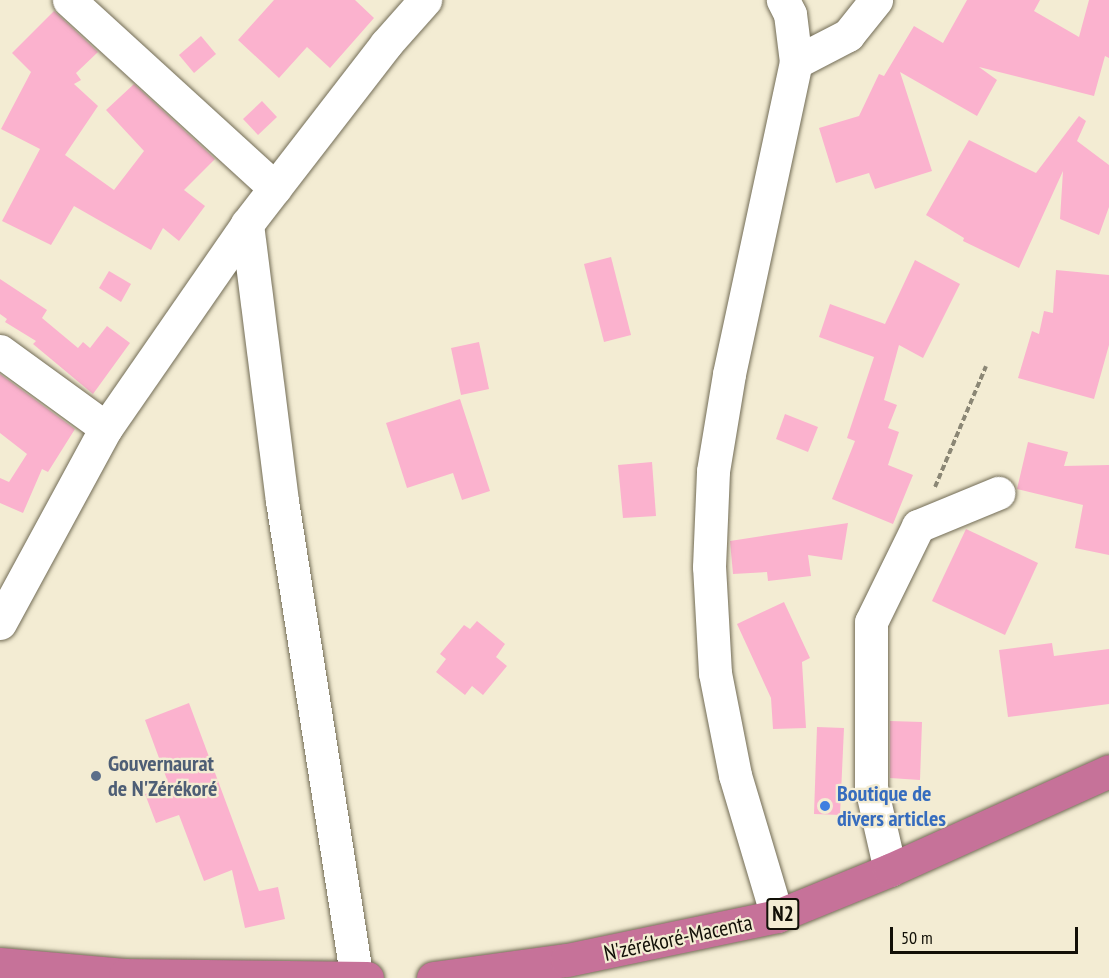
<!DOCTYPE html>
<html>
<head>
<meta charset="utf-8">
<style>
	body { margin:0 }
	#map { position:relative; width:1109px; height:978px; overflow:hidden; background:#f3ecd3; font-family:"PT Sans Narrow",sans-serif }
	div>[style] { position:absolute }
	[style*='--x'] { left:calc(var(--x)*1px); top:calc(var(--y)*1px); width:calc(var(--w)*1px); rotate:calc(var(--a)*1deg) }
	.building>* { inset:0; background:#fbb2ce }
	.path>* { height:4px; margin-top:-2px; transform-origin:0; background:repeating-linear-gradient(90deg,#8b8775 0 6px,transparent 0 9px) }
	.roads { filter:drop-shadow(0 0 2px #726c56) drop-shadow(0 0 2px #726c56) }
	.minor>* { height:33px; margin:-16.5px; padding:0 16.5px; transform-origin:16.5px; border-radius:16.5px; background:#fff }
	.highway>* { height:33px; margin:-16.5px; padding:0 16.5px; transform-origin:16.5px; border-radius:16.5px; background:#c67299 }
	.dots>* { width:16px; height:16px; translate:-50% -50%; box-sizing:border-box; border:3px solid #f3ecd3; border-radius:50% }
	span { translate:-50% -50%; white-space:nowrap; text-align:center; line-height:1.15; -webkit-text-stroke:4.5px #f3ecd3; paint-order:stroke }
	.shield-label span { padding:2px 4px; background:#f3ecd3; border:2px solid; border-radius:4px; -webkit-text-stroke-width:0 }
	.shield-label { font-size:21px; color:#121007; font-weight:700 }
	.service-label { font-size:22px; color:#4e5e75; font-weight:700 }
	.left { translate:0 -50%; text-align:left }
	.shop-label { font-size:22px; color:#366cbe; font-weight:700 }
	.street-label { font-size:22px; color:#121007 }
	.scale { position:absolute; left:890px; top:927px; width:188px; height:27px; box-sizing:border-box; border:3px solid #121007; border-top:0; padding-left:8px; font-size:18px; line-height:21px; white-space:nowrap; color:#121007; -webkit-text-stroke:4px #f3ecd3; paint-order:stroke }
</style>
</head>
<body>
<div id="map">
	<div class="building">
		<i style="clip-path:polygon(274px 0,355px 0,374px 18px,330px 68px,307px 47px,279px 78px,238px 40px)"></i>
		<i style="clip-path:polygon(967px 0,1040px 0,1034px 11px,1079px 37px,1089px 0,1109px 0,1109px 58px,1105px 56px,1094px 96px,979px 67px,997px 80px,977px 116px,900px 72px,932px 171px,875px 189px,869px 173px,836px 183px,819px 128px,859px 116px,879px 74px,884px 76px,914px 26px,943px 43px)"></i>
		<i style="clip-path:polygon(54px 11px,98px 52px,76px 73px,81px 80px,74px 84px,98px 106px,65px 155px,114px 190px,144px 151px,106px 110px,134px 84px,215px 159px,184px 190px,205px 206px,179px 241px,163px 228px,151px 250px,74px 206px,51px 245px,2px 221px,40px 149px,1px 129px,31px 72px,12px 53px)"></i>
		<i style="clip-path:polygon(201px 36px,216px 54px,194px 73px,179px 55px)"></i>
		<i style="clip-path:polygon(262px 101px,277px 117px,258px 135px,243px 119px)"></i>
		<i style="clip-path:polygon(1079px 116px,1086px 121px,1077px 141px,1109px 165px,1109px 207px,1099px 235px,1060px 219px,1063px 171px,1019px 268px,963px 241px,964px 238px,926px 215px,969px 140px,1036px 173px)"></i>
		<i style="clip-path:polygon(611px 257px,631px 335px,604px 342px,584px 264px)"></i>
		<i style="clip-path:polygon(915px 260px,960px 284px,923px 358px,899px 345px,884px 400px,897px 405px,888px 428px,899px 432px,888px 465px,913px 475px,893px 524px,832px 499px,855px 441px,847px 438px,874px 357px,819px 337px,830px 304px,885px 324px)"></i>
		<i style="clip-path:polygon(1056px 270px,1109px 275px,1109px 345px,1094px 399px,1018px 378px,1032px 331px,1039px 334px,1044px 311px,1053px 313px)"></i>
		<i style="clip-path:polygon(109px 271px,131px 284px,121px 302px,99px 288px)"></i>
		<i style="clip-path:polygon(0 279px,47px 310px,42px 318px,78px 348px,83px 342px,90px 348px,107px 326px,130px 343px,93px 394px,33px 344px,36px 341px,5px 322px,7px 319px,0 314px)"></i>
		<i style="clip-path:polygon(479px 342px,489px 389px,461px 395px,451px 348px)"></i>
		<i style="clip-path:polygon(0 374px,75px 429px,48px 472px,42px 469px,23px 513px,0 503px,0 478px,9px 482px,27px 454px,0 433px)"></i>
		<i style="clip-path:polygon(460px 399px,490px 491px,462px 500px,453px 473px,407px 488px,386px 423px)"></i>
		<i style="clip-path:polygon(785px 414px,818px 427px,808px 452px,776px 439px)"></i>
		<i style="clip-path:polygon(1028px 442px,1068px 452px,1064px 466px,1109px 465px,1109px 555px,1075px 548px,1083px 505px,1017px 489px)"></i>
		<i style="clip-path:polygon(652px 462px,656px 516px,623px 518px,618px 465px)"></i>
		<i style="clip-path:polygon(848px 523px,842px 560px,808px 555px,811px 576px,768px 581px,767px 572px,733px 574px,730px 541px)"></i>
		<i style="clip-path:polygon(966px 529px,1038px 563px,1005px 635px,932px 601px)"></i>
		<i style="clip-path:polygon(784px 602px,810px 658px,802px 662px,806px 728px,773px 729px,771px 698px,737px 624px)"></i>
		<i style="clip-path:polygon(477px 621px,505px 644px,496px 657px,507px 666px,483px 695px,472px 686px,465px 695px,436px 672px,446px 659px,440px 654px,464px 625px,470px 629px)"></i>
		<i style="clip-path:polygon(1052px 643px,1054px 656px,1109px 649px,1109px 704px,1008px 717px,999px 650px)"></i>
		<i style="clip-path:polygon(189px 703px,259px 891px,278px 887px,285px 919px,245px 928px,232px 870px,204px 881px,179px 815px,156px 823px,145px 794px,169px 785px,145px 720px)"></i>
		<i style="clip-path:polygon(890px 721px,922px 722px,920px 780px,890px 778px)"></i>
		<i style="clip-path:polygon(817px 727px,844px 728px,840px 815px,814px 814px)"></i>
	</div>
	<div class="path">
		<i style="--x:935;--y:487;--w:131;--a:-67.1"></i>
	</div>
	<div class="roads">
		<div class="minor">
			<i style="--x:69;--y:0;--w:279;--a:42.4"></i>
			<i style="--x:796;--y:62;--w:59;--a:-27.4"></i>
			<i style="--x:848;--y:35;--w:45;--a:-51.3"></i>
			<i style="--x:247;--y:224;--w:279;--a:82.8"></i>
			<i style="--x:282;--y:501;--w:483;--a:81.1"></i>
			<i style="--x:0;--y:351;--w:131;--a:36"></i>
			<i style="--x:0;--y:623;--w:222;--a:-61.5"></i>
			<i style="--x:106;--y:428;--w:248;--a:-55.3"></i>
			<i style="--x:247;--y:224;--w:227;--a:-52.3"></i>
			<i style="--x:386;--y:44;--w:59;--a:-48.4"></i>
			<i style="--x:890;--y:870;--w:85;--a:-102.9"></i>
			<i style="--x:871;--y:787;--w:165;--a:-90"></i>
			<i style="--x:871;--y:622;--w:107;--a:-63.9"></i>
			<i style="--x:918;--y:526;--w:87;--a:-22.4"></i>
			<i style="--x:777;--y:916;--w:147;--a:-106.6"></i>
			<i style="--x:735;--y:775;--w:104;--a:-101.1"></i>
			<i style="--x:715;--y:673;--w:106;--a:-93.2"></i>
			<i style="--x:709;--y:567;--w:96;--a:-87.6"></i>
			<i style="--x:713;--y:471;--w:98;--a:-80.6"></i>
			<i style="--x:729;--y:374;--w:319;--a:-77.9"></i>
			<i style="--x:796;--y:62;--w:48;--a:-97.1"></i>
			<i style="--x:790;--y:14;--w:16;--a:-117"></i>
		</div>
		<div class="highway">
			<i style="--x:0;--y:964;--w:125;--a:5"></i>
			<i style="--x:125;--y:975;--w:242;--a:0.7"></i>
			<i style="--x:433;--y:978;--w:135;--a:-7.7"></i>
			<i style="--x:567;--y:960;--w:215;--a:-11.8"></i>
			<i style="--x:777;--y:916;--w:122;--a:-22.2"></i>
			<i style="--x:890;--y:870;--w:240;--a:-24.3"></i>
		</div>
	</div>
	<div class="dots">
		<i style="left:96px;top:776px;background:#5c6f8a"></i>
		<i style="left:825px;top:806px;background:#3f7fe0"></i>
	</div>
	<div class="shield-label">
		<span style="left:783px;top:914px">N2</span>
	</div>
	<div class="service-label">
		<span class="left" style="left:108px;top:776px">Gouvernaurat<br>de N'Zérékoré</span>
	</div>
	<div class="shop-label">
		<span class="left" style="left:837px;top:806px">Boutique de<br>divers articles</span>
	</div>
	<div class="street-label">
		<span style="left:678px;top:938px;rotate:-12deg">N'zérékoré-Macenta</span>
	</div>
	<div class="scale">50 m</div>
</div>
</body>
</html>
